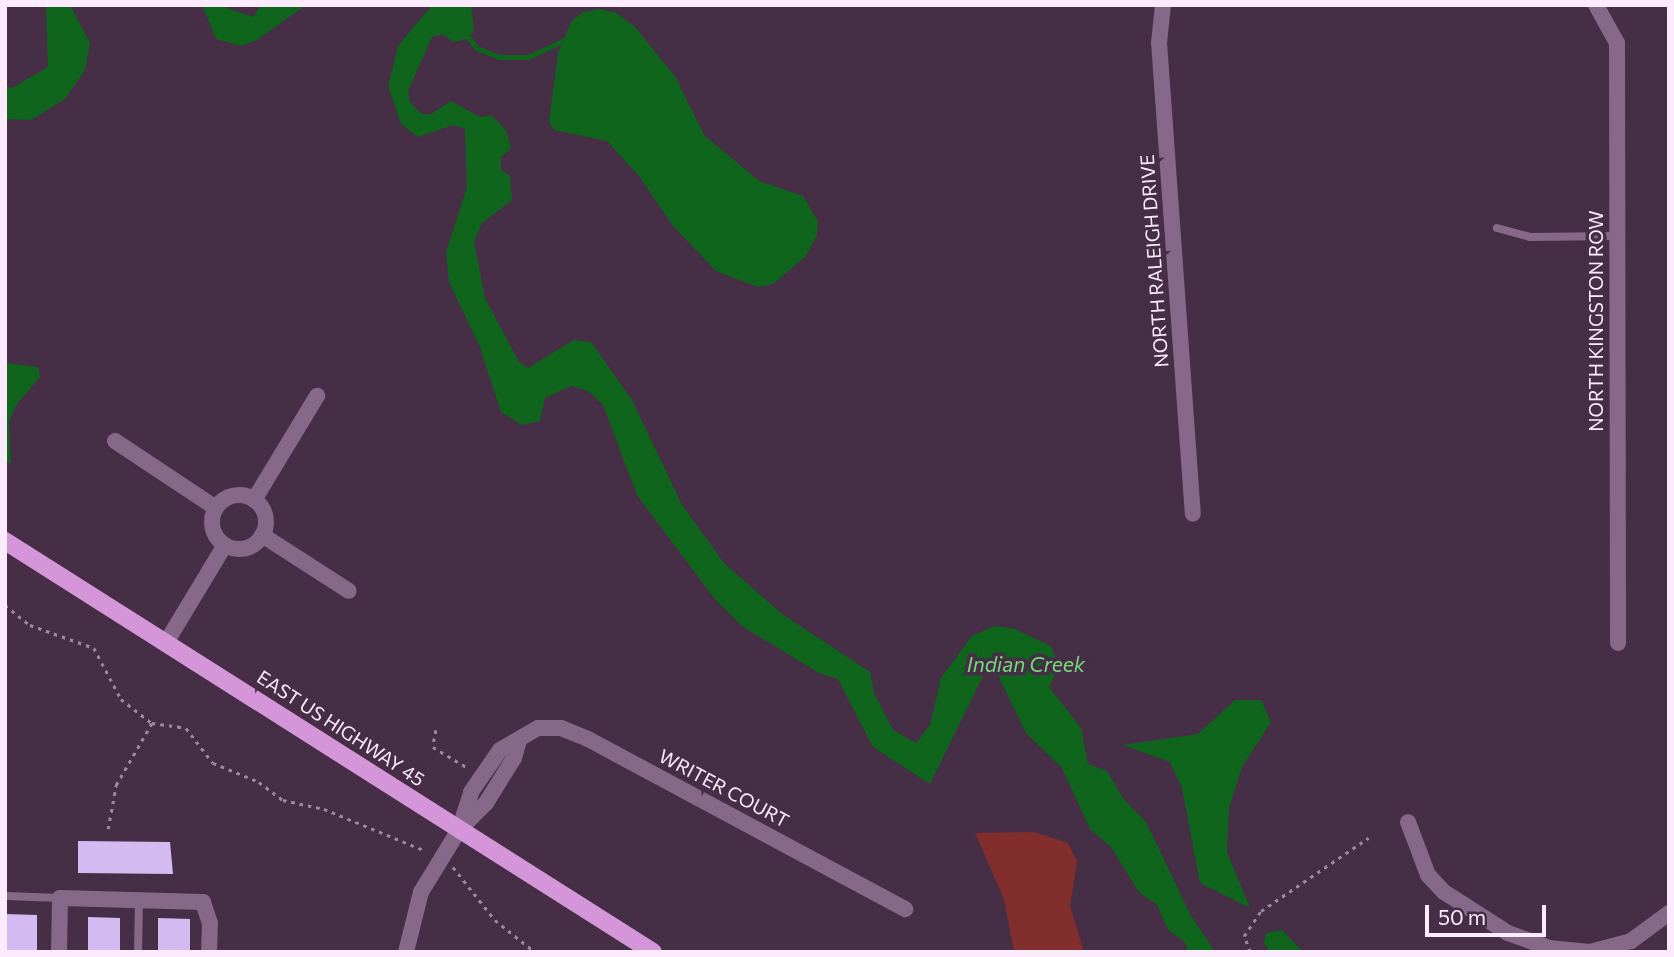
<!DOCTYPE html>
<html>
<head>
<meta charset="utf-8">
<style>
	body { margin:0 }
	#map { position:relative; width:1674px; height:957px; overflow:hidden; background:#462e47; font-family:Commissioner,sans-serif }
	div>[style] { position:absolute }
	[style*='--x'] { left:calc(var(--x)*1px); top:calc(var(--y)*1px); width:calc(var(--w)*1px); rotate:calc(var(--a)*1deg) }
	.green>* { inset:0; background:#822e2d }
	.water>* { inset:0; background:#0f651b }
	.stream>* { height:5px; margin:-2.5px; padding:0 2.5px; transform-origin:2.5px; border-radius:2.5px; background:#0f651b }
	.building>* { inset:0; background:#d3bbf2 }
	.path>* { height:2.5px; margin-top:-1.25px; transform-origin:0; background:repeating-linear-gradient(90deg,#9d899e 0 3.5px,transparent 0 8.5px) }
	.lane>* { height:8px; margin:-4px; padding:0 4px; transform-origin:4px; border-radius:4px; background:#866888 }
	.street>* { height:16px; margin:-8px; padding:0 8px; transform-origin:8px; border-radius:8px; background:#866888 }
	.street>.ring { margin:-8px; padding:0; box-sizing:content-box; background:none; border:16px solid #866888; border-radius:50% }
	.primary>* { height:18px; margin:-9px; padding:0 9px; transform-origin:9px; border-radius:9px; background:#d496d8 }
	span { translate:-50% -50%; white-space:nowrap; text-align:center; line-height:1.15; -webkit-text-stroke:7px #462e47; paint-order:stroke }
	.street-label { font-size:19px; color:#fbebfc }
	.water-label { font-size:21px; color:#76da79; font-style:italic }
	.frame { position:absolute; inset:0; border:7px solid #fbebfc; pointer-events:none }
	.scale { position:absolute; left:1425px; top:905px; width:121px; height:32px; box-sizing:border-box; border:4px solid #fbebfc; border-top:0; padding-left:9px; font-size:21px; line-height:24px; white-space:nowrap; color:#fbebfc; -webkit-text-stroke:5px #462e47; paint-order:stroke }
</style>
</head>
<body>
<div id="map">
	<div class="green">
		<i style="clip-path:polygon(1034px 832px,1068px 843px,1077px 861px,1070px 906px,1084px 952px,1014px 952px,1004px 899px,975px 833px)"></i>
	</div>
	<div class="water">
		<i style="clip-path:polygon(46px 5px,70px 5px,90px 43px,85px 70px,65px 99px,31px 120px,5px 119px,5px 86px,12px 88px,48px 67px)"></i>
		<i style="clip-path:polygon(202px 5px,219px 5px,253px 17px,261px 5px,306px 5px,257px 40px,241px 46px,216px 39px)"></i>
		<i style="clip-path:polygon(432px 5px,471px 5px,474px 31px,467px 39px,453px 42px,443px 34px,432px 37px,408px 91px,410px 102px,422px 114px,431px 114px,451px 101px,480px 117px,491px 115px,506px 130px,511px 148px,501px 157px,501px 170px,510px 176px,512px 200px,482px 223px,474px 242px,485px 298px,519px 362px,528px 368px,574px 340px,591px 342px,632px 400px,682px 505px,724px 563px,782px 614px,870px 672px,874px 693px,893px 730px,916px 743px,930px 725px,941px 678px,972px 636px,995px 626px,1015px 629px,1051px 646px,1059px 668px,1049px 687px,1081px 728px,1088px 764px,1107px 771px,1123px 798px,1146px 822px,1190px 914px,1215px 952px,1188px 952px,1185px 942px,1168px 930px,1157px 905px,1139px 892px,1111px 847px,1090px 829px,1062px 768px,1026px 733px,998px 675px,984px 674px,930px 784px,873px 747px,838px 679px,819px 673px,742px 626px,714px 598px,637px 495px,603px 405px,588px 391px,571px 386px,545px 398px,540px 421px,522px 425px,501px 412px,480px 347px,449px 282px,446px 252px,467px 187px,465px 129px,453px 125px,418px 137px,401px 124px,388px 86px,398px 46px)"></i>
		<i style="clip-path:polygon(599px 9px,617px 13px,636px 28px,676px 78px,704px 135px,759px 181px,803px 196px,818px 221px,817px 235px,806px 256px,773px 284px,758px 287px,716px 271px,673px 226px,639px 176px,607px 141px,554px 130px,549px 122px,558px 53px,571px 22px,583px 12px)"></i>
		<i style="clip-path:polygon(5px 363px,38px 367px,40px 377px,16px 405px,9px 422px,11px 464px,5px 460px)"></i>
		<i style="clip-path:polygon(1235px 700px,1261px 700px,1271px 722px,1242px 767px,1229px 808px,1227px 852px,1250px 908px,1200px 883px,1182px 788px,1170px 762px,1123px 745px,1198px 734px)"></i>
		<i style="clip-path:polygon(1282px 930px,1303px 952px,1270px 952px,1264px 943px,1266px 933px)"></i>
	</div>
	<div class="stream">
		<i style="--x:468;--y:37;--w:14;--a:51"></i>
		<i style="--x:477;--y:48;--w:24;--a:22"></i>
		<i style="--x:499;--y:57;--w:29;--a:0"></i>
		<i style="--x:528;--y:57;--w:38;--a:-25"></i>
	</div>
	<div class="building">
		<i style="clip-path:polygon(78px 841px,170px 842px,173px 874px,78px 873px)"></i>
		<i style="clip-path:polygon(5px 914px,37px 915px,37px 952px,5px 952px)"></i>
		<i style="clip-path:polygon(88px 917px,120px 918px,120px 952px,88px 952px)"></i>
		<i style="clip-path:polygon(158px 918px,190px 919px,190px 952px,158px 952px)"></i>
	</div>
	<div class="path">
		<i style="--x:5;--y:605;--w:32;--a:39"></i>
		<i style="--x:30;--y:625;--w:68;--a:19.8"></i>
		<i style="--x:94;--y:648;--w:58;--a:62.1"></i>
		<i style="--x:121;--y:699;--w:39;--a:38"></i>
		<i style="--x:152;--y:723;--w:34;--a:8"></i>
		<i style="--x:186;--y:728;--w:44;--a:52.4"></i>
		<i style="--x:213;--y:763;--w:50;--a:22.4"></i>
		<i style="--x:259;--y:782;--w:30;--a:37"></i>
		<i style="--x:283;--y:800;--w:42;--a:12.4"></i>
		<i style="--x:324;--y:809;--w:110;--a:22.4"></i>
		<i style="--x:436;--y:730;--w:17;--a:100"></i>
		<i style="--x:433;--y:747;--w:41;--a:31"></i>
		<i style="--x:108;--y:829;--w:45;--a:-79.7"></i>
		<i style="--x:116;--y:785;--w:72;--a:-59.9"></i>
		<i style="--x:453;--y:867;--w:68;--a:51.6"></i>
		<i style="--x:495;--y:920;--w:51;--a:38.7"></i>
		<i style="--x:1250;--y:952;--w:17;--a:-111"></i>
		<i style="--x:1244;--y:936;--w:30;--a:-56"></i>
		<i style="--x:1261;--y:911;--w:130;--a:-34.3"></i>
	</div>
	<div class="lane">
		<i style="--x:1497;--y:228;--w:34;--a:15"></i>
		<i style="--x:1530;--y:237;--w:87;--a:-0.7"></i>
		<i style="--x:5;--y:896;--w:55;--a:2.1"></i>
		<i style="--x:138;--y:952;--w:52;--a:-88.9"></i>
	</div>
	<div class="street">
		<i style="--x:1163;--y:5;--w:37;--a:96"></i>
		<i style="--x:1159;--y:42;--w:473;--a:85.9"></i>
		<i style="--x:1596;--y:5;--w:43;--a:61.1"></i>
		<i style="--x:1617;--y:43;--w:600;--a:89.9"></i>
		<i style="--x:115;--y:441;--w:121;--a:33.6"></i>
		<i class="ring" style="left:212px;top:495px;width:38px;height:38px"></i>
		<i style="--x:254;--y:500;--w:122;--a:-58.8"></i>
		<i style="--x:262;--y:535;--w:103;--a:32.8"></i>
		<i style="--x:167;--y:641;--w:112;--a:-58.9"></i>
		<i style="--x:1408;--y:822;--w:57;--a:69.3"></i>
		<i style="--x:1428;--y:875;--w:23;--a:47"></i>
		<i style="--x:1444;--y:892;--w:76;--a:32.6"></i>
		<i style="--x:1508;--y:933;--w:44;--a:20.1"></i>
		<i style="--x:1549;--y:948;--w:41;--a:5.6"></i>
		<i style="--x:1590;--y:952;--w:42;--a:-15"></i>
		<i style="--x:1631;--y:941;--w:47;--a:-36.4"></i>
		<i style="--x:459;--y:830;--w:40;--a:-72"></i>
		<i style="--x:471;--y:792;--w:51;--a:-55.4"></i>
		<i style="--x:500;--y:750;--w:44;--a:-30.1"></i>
		<i style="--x:538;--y:728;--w:23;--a:0"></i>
		<i style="--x:561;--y:728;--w:29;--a:22"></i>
		<i style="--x:588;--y:739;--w:360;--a:28.2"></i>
		<i style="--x:59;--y:952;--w:54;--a:-88.9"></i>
		<i style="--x:60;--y:898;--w:143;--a:1.6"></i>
		<i style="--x:203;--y:902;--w:22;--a:72"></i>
		<i style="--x:210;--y:923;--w:29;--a:92"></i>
		<i style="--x:406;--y:952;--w:62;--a:-76"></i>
		<i style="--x:421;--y:892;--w:73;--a:-58.5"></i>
		<i style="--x:459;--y:830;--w:38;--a:-45"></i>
		<i style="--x:486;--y:803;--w:53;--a:-58.1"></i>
		<i style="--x:514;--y:758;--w:19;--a:-74"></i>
	</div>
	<div class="primary">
		<i style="--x:5;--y:541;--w:767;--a:32.39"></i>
	</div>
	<div class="street-label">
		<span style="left:1154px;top:261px;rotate:-94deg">NORTH RALEIGH DRIVE</span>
		<span style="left:1596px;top:321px;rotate:-90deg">NORTH KINGSTON ROW</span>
		<span style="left:341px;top:728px;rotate:33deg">EAST US HIGHWAY 45</span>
		<span style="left:724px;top:788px;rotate:28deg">WRITER COURT</span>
	</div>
	<div class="water-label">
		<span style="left:1026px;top:664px">Indian Creek</span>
	</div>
	<div class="frame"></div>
	<div class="scale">50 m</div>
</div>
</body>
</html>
